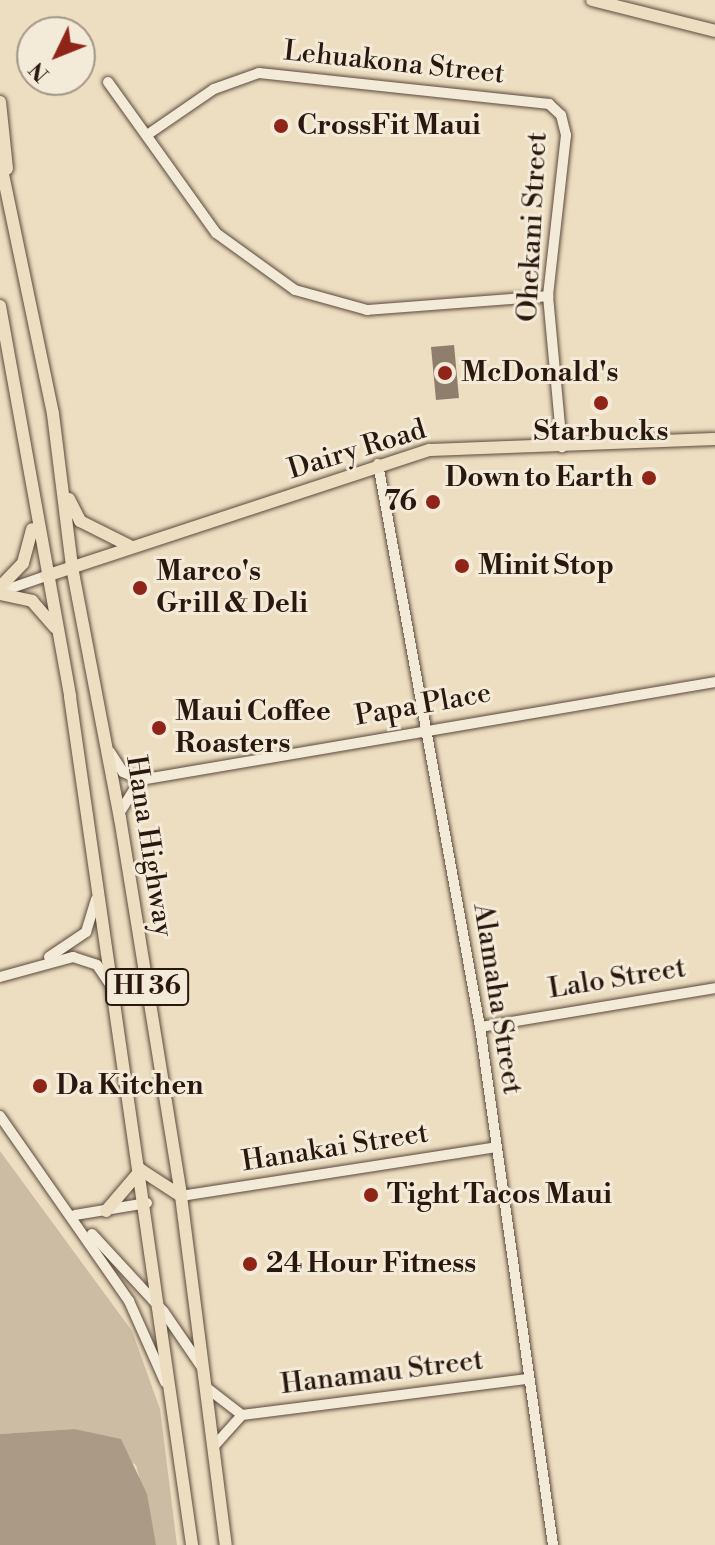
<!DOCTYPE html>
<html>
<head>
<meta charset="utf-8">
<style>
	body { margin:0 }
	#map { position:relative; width:715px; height:1545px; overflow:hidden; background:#eddec1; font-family:"Libre Bodoni",serif }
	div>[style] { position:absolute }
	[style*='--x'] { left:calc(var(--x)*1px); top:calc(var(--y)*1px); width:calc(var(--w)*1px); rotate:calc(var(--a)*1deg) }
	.green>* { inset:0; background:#ccbca3 }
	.water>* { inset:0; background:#ab9a85 }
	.building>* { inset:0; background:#8f7e6c }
	.roads { filter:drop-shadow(0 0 2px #5b493c) drop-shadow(0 0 2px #5b493c) }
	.minor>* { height:10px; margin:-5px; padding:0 5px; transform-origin:5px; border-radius:5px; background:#f3ead7 }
	.major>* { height:12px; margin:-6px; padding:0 6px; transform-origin:6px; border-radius:6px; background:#eddec1 }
	.dots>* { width:22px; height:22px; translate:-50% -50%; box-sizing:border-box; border:4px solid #f3ead7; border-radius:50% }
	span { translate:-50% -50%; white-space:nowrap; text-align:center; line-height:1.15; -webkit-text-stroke:6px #f3ead7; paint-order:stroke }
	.shield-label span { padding:2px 6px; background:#f3ead7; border:2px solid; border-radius:6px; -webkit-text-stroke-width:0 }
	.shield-label { font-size:26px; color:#2a1710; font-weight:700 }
	.street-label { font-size:28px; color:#2a1710 }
	.poi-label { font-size:28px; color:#2a1710; font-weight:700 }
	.left { translate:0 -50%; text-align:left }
	.right { translate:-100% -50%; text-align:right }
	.north { position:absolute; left:16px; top:16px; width:80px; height:80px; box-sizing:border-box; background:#f3ead7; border:2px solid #a39687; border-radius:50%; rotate:227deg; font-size:22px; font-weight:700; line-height:32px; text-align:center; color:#2a1710 }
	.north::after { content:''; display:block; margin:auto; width:28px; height:36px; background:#8f2418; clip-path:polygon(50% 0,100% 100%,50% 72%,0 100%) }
</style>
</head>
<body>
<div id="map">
	<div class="green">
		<i style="clip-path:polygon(0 1151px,132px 1331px,160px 1409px,177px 1545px,156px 1545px,136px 1465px,74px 1429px,0 1434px)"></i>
	</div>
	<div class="water">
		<i style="clip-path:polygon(74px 1429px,121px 1439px,147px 1494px,156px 1545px,0 1545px,0 1434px)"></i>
	</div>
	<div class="building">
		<i style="clip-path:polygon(454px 345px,459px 398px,436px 400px,431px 347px)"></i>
	</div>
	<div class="roads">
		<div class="minor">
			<i style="--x:108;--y:82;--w:186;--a:54.4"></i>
			<i style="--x:216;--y:233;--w:97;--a:35.8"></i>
			<i style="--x:295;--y:290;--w:75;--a:15.5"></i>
			<i style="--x:367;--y:310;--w:182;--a:-4.4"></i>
			<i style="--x:147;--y:135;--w:81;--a:-34.5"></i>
			<i style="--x:214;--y:89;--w:48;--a:-19.6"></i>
			<i style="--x:259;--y:73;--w:292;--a:6.1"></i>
			<i style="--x:549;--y:104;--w:16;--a:43"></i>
			<i style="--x:561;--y:115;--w:21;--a:76"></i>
			<i style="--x:566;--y:135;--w:162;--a:96.4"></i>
			<i style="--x:548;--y:296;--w:152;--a:84.7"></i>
			<i style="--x:378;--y:464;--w:572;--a:79.73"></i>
			<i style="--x:480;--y:1027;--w:523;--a:81.98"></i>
			<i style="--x:0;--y:592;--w:49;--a:-19.2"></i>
			<i style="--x:110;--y:752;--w:24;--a:57"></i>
			<i style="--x:123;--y:772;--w:19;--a:25"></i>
			<i style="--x:140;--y:780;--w:583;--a:-9.67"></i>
			<i style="--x:120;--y:812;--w:38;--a:-58"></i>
			<i style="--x:49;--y:957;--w:45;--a:-34"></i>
			<i style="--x:86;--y:932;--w:34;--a:-73"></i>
			<i style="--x:0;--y:977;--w:76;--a:-15.3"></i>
			<i style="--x:73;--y:957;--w:25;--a:18"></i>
			<i style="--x:97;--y:965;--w:22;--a:56"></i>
			<i style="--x:480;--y:1027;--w:238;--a:-9.4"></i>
			<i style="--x:0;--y:1116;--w:226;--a:55.1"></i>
			<i style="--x:129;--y:1301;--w:89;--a:66"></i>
			<i style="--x:181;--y:1196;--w:319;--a:-8.8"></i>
			<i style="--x:75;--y:1215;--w:73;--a:-9.5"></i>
			<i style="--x:92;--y:1234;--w:106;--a:47.3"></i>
			<i style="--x:164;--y:1312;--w:69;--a:55.6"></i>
			<i style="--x:207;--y:1388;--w:44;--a:37.6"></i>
			<i style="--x:242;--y:1415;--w:288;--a:-7.2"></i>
			<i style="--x:215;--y:1445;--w:40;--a:-48"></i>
		</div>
		<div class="major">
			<i style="--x:592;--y:0;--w:127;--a:14.1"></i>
			<i style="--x:0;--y:102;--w:67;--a:84"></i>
			<i style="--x:0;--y:160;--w:259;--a:78.2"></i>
			<i style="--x:53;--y:414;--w:154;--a:82.9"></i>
			<i style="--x:72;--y:567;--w:256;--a:79.2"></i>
			<i style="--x:120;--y:818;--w:383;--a:80.8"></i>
			<i style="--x:181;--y:1196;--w:352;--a:82.7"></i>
			<i style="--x:0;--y:306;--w:397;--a:79.8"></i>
			<i style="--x:70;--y:697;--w:857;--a:81.81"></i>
			<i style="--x:69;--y:499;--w:25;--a:63"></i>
			<i style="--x:80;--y:521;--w:56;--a:26.6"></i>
			<i style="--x:46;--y:576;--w:404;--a:-18.2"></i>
			<i style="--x:430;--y:450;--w:285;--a:-2.2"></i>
			<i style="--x:0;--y:587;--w:33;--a:-46"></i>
			<i style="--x:23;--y:563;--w:35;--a:-75"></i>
			<i style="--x:0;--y:594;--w:33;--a:12"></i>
			<i style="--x:32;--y:601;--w:35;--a:49"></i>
			<i style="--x:141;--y:1170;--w:48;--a:33"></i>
			<i style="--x:106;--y:1211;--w:54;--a:-49.5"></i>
		</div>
	</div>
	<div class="dots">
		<i style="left:281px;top:126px;background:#8f2418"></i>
		<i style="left:445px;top:373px;background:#8f2418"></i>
		<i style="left:601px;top:403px;background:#8f2418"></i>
		<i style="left:649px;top:478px;background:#8f2418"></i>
		<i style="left:433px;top:502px;background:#8f2418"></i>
		<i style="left:462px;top:566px;background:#8f2418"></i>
		<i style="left:140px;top:588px;background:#8f2418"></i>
		<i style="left:159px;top:728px;background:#8f2418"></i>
		<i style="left:40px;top:1086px;background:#8f2418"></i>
		<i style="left:371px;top:1195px;background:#8f2418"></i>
		<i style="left:250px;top:1264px;background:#8f2418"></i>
	</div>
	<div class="shield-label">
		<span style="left:147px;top:987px">HI 36</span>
	</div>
	<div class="street-label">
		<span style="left:394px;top:63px;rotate:6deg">Lehuakona Street</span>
		<span style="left:533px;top:227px;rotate:-87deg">Ohekani Street</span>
		<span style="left:357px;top:450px;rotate:-17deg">Dairy Road</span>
		<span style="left:423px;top:705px;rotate:-10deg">Papa Place</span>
		<span style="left:149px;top:846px;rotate:81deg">Hana Highway</span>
		<span style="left:617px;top:979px;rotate:-9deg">Lalo Street</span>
		<span style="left:497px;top:999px;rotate:81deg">Alamaha Street</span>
		<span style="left:335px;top:1148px;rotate:-9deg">Hanakai Street</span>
		<span style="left:382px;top:1373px;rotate:-7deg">Hanamau Street</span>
	</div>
	<div class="poi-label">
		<span class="left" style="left:297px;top:126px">CrossFit Maui</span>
		<span class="left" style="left:461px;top:373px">McDonald's</span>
		<span style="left:601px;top:432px">Starbucks</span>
		<span class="right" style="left:633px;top:478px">Down to Earth</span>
		<span class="right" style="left:417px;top:502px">76</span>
		<span class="left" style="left:478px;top:566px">Minit Stop</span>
		<span class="left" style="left:156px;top:588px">Marco's<br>Grill &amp; Deli</span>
		<span class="left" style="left:175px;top:728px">Maui Coffee<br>Roasters</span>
		<span class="left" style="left:56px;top:1086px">Da Kitchen</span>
		<span class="left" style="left:387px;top:1195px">Tight Tacos Maui</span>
		<span class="left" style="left:266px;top:1264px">24 Hour Fitness</span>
	</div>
	<div class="north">N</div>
</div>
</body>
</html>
